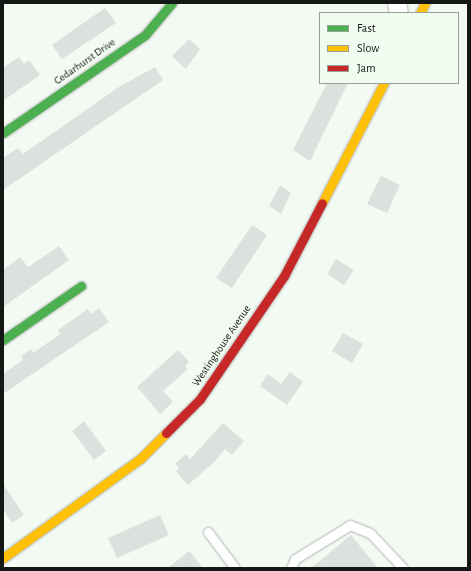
<!DOCTYPE html>
<html>
<head>
<meta charset="utf-8">
<style>
	body { margin:0 }
	#map { position:relative; width:471px; height:571px; overflow:hidden; background:#f3f9f3; font-family:"Alegreya Sans",sans-serif }
	div>[style] { position:absolute }
	[style*='--x'] { left:calc(var(--x)*1px); top:calc(var(--y)*1px); width:calc(var(--w)*1px); rotate:calc(var(--a)*1deg) }
	.building>* { inset:0; background:#dde1dd }
	.roads { filter:drop-shadow(0 0 1px #b2b6b2) drop-shadow(0 0 1px #b2b6b2) }
	.lane>* { height:9px; margin:-4.5px; padding:0 4.5px; transform-origin:4.5px; border-radius:4.5px; background:#fdfefd }
	.street>* { height:18px; margin:-9px; padding:0 9px; transform-origin:9px; border-radius:9px; background:#fdfefd }
	.fast>* { height:9px; margin:-4.5px; padding:0 4.5px; transform-origin:4.5px; border-radius:4.5px; background:#4caf50 }
	.slow>* { height:9px; margin:-4.5px; padding:0 4.5px; transform-origin:4.5px; border-radius:4.5px; background:#ffc107 }
	.jam>* { height:9px; margin:-4.5px; padding:0 4.5px; transform-origin:4.5px; border-radius:4.5px; background:#c62828 }
	span { translate:-50% -50%; white-space:nowrap; text-align:center; line-height:1.15; -webkit-text-stroke:3.5px #f1fcf0; paint-order:stroke }
	.street-label { font-size:11px; color:#141713 }
	.frame { position:absolute; inset:0; border:4px solid #141713; pointer-events:none }
	.legend { position:absolute; left:319px; top:12px; width:140px; height:72px; box-sizing:border-box; background:#f1fcf0; border:1px solid #99a098; margin:0; padding:5px 7px; list-style:none; font-size:12px; color:#141713 }
	.legend li { display:flex; align-items:center; gap:8px; height:20px }
	.legend b { width:20px; border:1px solid #99a098 }
</style>
</head>
<body>
<div id="map">
	<div class="building">
		<i style="clip-path:polygon(105px 8px,116px 23px,62px 59px,52px 45px)"></i>
		<i style="clip-path:polygon(189px 39px,200px 49px,186px 69px,172px 56px)"></i>
		<i style="clip-path:polygon(19px 57px,24px 64px,29px 60px,40px 75px,3px 101px,3px 68px)"></i>
		<i style="clip-path:polygon(155px 67px,163px 80px,3px 190px,3px 158px,18px 148px,23px 154px,119px 87px)"></i>
		<i style="clip-path:polygon(327px 83px,348px 83px,310px 161px,293px 150px)"></i>
		<i style="clip-path:polygon(381px 176px,400px 185px,387px 213px,367px 204px)"></i>
		<i style="clip-path:polygon(280px 185px,291px 193px,281px 214px,269px 206px)"></i>
		<i style="clip-path:polygon(252px 225px,267px 235px,232px 288px,216px 278px)"></i>
		<i style="clip-path:polygon(59px 246px,69px 260px,3px 307px,3px 270px,20px 257px,28px 267px)"></i>
		<i style="clip-path:polygon(336px 259px,354px 270px,344px 285px,327px 274px)"></i>
		<i style="clip-path:polygon(99px 308px,109px 322px,3px 394px,3px 374px,23px 360px,21px 356px,31px 349px,33px 353px,60px 334px,58px 330px,88px 309px,91px 314px)"></i>
		<i style="clip-path:polygon(343px 333px,363px 344px,352px 363px,332px 351px)"></i>
		<i style="clip-path:polygon(178px 350px,189px 362px,185px 366px,188px 369px,163px 391px,173px 402px,160px 414px,137px 387px)"></i>
		<i style="clip-path:polygon(290px 372px,303px 382px,287px 405px,260px 386px,268px 374px,281px 384px)"></i>
		<i style="clip-path:polygon(84px 421px,106px 451px,94px 460px,72px 431px)"></i>
		<i style="clip-path:polygon(223px 423px,244px 441px,232px 455px,225px 449px,213px 463px,188px 485px,176px 471px,179px 468px,175px 464px,186px 454px,190px 459px)"></i>
		<i style="clip-path:polygon(3px 484px,24px 515px,12px 523px,3px 509px)"></i>
		<i style="clip-path:polygon(160px 515px,169px 535px,117px 558px,108px 538px)"></i>
		<i style="clip-path:polygon(351px 535px,378px 568px,311px 568px)"></i>
		<i style="clip-path:polygon(189px 551px,203px 568px,168px 568px)"></i>
	</div>
	<div class="roads">
		<div class="lane">
			<i style="--x:208;--y:532;--w:45;--a:53.1"></i>
			<i style="--x:291;--y:568;--w:10;--a:-66"></i>
			<i style="--x:295;--y:559;--w:65;--a:-31.7"></i>
			<i style="--x:350;--y:525;--w:22;--a:22"></i>
			<i style="--x:370;--y:533;--w:48;--a:46.7"></i>
		</div>
		<div class="street">
			<i style="--x:397;--y:3;--w:10;--a:79"></i>
		</div>
		<div class="fast">
			<i style="--x:3;--y:133;--w:173;--a:-34.6"></i>
			<i style="--x:145;--y:35;--w:42;--a:-49.8"></i>
			<i style="--x:3;--y:340;--w:95;--a:-34.7"></i>
		</div>
		<div class="slow">
			<i style="--x:420;--y:13;--w:11;--a:-63"></i>
			<i style="--x:322;--y:203;--w:135;--a:-62.7"></i>
			<i style="--x:3;--y:558;--w:169;--a:-35.9"></i>
			<i style="--x:140;--y:459;--w:37;--a:-45"></i>
		</div>
		<div class="jam">
			<i style="--x:166;--y:433;--w:48;--a:-45"></i>
			<i style="--x:200;--y:399;--w:149;--a:-55.7"></i>
			<i style="--x:284;--y:276;--w:82;--a:-62.5"></i>
		</div>
	</div>
	<div class="street-label">
		<span style="left:85px;top:62px;rotate:-35deg">Cedarhurst Drive</span>
		<span style="left:222px;top:346px;rotate:-56deg">Westinghouse Avenue</span>
	</div>
	<div class="frame"></div>
	<ul class="legend">
	<li><b style="height:5px;background:#4caf50"></b>Fast</li>
	<li><b style="height:5px;background:#ffc107"></b>Slow</li>
	<li><b style="height:5px;background:#c62828"></b>Jam</li>
	</ul>
</div>
</body>
</html>
